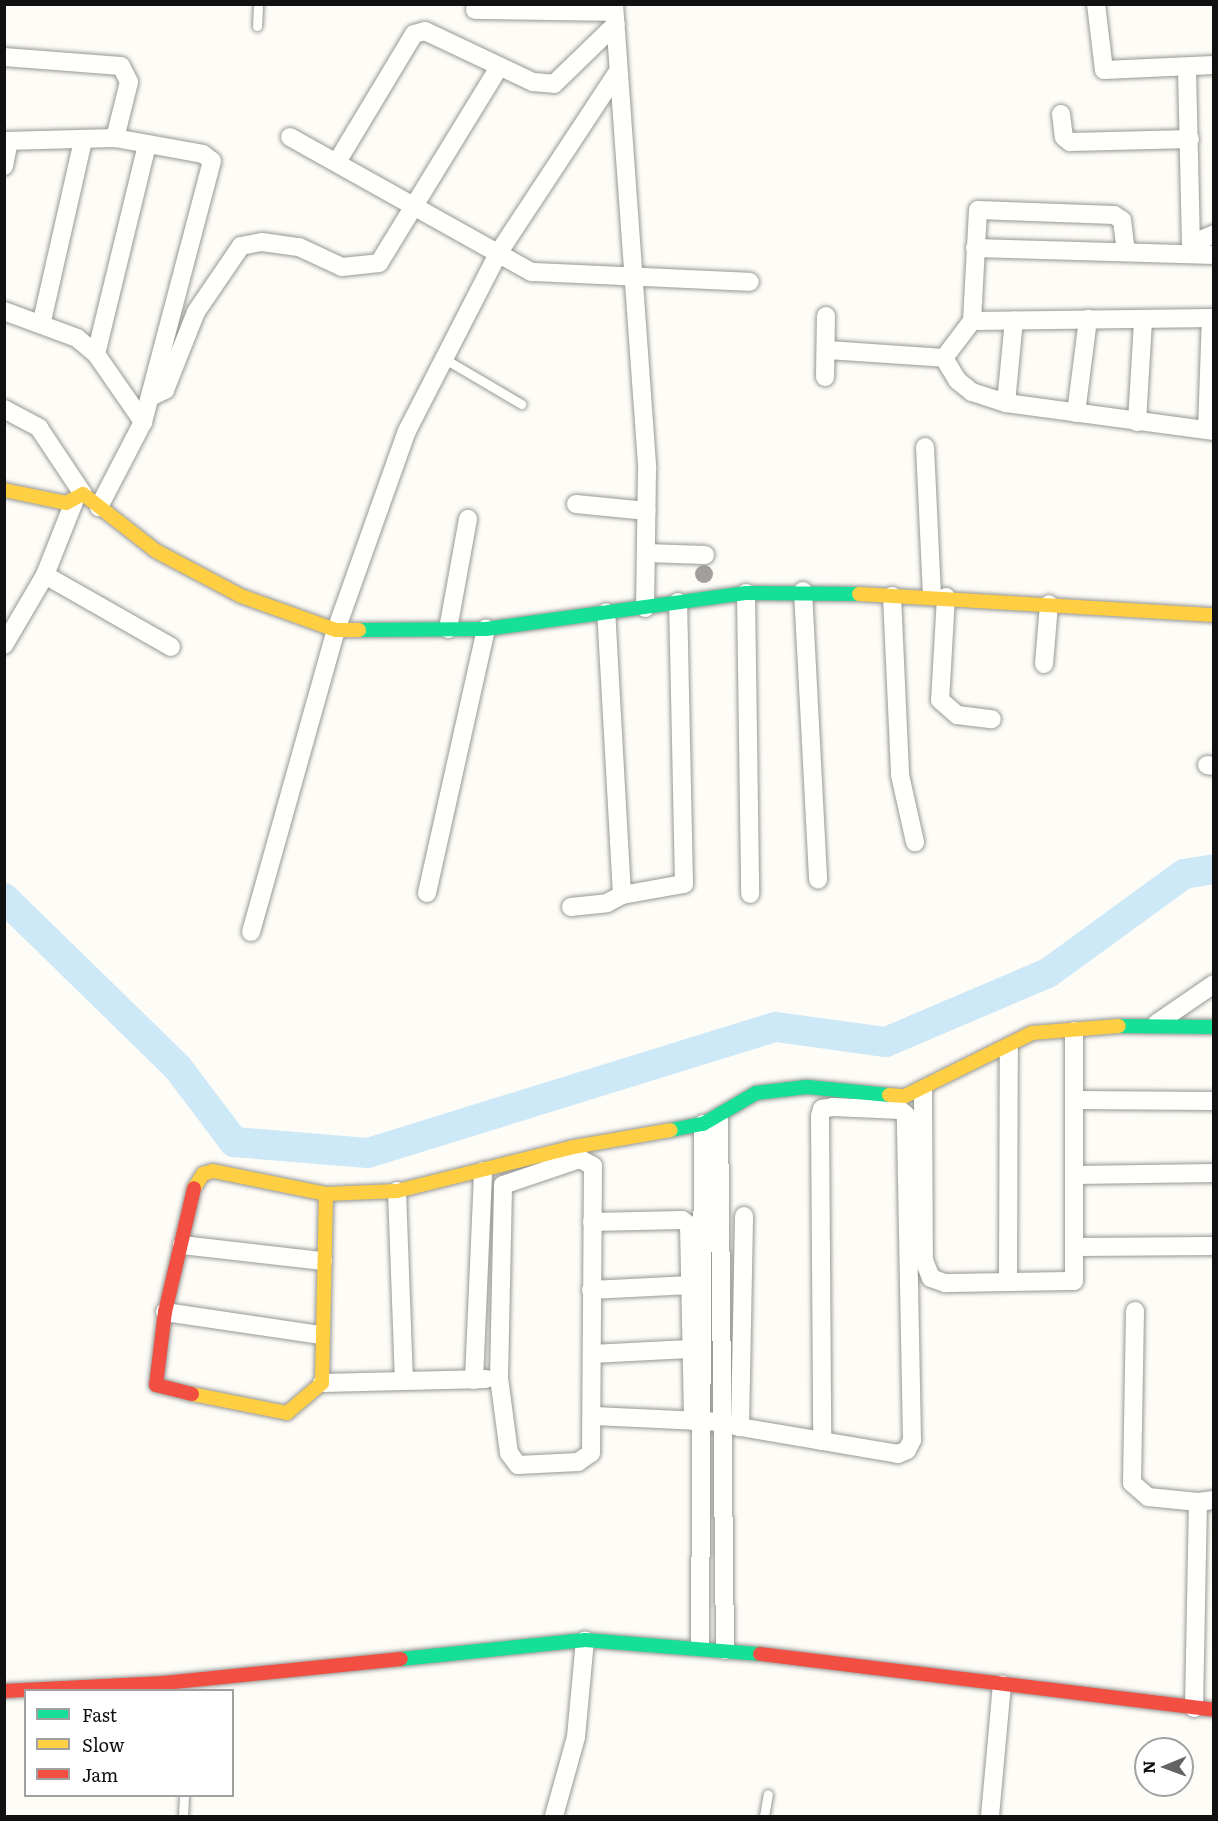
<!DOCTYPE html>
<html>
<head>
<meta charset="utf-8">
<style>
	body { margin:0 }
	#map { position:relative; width:1218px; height:1821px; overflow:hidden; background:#fdfcf7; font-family:Literata,serif }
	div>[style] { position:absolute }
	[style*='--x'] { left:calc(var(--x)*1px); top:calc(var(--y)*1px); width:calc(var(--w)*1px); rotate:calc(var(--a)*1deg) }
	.river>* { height:30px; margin:-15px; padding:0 15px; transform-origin:15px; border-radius:15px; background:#cde8f7 }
	.building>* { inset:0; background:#a19f9c }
	.round { border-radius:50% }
	.roads { filter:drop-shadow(0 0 2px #979795) drop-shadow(0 0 2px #979795) }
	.lane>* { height:9px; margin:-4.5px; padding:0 4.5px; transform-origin:4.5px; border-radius:4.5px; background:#fffffe }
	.street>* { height:18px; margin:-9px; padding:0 9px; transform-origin:9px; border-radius:9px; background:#fffffe }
	.fast>* { height:14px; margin:-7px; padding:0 7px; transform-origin:7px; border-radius:7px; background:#16e098 }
	.slow>* { height:14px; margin:-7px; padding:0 7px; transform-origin:7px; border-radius:7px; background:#ffcf43 }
	.jam>* { height:14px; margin:-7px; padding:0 7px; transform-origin:7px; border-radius:7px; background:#f24e42 }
	span { translate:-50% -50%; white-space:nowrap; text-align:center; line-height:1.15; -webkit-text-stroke:6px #fff; paint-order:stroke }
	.frame { position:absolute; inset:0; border:6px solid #111; pointer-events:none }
	.legend { position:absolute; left:24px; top:1689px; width:210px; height:108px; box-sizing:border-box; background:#fff; border:2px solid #a0a0a0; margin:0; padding:8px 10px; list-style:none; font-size:18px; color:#111 }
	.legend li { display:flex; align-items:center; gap:12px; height:30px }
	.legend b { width:30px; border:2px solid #a0a0a0 }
	.north { position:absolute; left:1134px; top:1737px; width:60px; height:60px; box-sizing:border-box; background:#fff; border:2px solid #a0a0a0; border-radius:50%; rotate:269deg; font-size:16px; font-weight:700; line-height:24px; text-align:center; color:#111 }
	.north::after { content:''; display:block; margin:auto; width:21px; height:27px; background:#646362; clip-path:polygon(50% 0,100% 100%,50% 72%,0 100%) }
</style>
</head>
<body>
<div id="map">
	<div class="river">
		<i style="--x:4;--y:898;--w:243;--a:44.3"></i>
		<i style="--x:178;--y:1068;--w:93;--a:52.9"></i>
		<i style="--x:234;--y:1142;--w:134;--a:4.7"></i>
		<i style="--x:368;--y:1153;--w:427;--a:-17.2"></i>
		<i style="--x:776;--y:1027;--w:111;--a:7.8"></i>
		<i style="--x:886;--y:1042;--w:176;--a:-23.1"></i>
		<i style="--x:1048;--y:973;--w:168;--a:-36.1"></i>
		<i style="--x:1184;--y:874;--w:30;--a:-9"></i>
	</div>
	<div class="building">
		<i class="round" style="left:695px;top:565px;width:18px;height:18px"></i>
	</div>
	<div class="roads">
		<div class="lane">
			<i style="--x:257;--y:26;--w:22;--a:-87"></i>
			<i style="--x:443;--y:358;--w:91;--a:30.5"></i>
			<i style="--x:183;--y:1816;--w:20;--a:-87"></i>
			<i style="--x:764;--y:1816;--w:22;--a:-80"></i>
		</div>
		<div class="street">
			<i style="--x:614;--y:4;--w:466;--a:85.9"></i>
			<i style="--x:647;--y:469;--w:139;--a:90.8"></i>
			<i style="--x:1096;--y:4;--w:66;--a:83.1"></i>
			<i style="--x:1104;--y:70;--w:110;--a:-2.6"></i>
			<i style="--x:475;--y:10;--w:139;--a:0.8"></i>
			<i style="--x:4;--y:57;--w:117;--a:4.4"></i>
			<i style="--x:121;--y:66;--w:18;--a:63"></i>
			<i style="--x:129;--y:82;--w:58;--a:104"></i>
			<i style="--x:1187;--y:69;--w:183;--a:88.7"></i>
			<i style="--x:1061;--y:114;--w:23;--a:83"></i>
			<i style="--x:1064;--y:137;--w:8;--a:40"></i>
			<i style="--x:1070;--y:142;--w:120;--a:-1.4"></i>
			<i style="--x:290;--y:137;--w:277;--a:29.2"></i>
			<i style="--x:532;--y:272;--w:218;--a:2.6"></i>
			<i style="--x:4;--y:141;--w:111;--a:-1.5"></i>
			<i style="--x:115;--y:138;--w:89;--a:10.3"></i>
			<i style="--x:203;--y:154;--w:11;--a:38"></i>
			<i style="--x:212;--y:161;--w:270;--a:104.8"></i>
			<i style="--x:143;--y:422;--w:96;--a:117.4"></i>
			<i style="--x:337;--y:162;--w:149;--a:-59"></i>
			<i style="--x:414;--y:34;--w:11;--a:-15"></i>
			<i style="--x:425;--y:31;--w:119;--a:25.3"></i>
			<i style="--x:533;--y:82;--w:21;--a:5"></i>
			<i style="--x:554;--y:84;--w:86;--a:-44.1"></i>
			<i style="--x:4;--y:166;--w:25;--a:-79"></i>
			<i style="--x:1191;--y:244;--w:25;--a:-23"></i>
			<i style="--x:975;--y:248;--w:239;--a:1.7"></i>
			<i style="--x:4;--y:311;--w:78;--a:20.3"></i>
			<i style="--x:77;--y:338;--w:25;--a:40"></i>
			<i style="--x:96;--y:354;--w:83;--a:55.3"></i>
			<i style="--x:1214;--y:318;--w:242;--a:179.3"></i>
			<i style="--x:972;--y:321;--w:46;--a:127.1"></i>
			<i style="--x:944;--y:358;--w:26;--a:59"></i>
			<i style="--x:957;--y:380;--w:19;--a:39"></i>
			<i style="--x:972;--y:392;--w:36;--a:18"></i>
			<i style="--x:1006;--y:403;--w:210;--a:7.7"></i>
			<i style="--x:42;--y:321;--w:185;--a:-77.2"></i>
			<i style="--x:972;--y:321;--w:111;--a:-86.9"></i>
			<i style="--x:978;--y:210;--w:136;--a:2.1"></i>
			<i style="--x:1114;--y:215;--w:9;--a:32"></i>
			<i style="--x:1122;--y:220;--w:32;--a:83"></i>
			<i style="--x:828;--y:350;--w:116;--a:3.9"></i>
			<i style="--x:96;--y:354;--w:216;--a:-76.3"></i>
			<i style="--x:825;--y:377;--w:61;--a:-89.1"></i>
			<i style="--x:150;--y:397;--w:17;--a:-25"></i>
			<i style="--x:165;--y:390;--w:84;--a:-68.3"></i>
			<i style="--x:196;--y:312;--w:80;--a:-55.7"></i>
			<i style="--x:241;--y:246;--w:21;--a:-11"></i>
			<i style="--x:262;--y:242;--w:37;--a:8"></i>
			<i style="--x:299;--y:247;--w:47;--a:24.9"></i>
			<i style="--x:342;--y:267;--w:37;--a:-6"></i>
			<i style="--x:379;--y:263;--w:230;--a:-58.5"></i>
			<i style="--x:1006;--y:403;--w:83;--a:-84.5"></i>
			<i style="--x:4;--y:409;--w:40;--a:28"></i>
			<i style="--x:39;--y:428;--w:79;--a:56.3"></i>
			<i style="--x:1076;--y:413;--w:95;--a:-82.7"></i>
			<i style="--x:1137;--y:422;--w:102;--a:-86.6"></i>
			<i style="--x:1207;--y:430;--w:112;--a:-88"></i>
			<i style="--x:925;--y:447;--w:149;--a:87.3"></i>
			<i style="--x:74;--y:502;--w:79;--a:111.7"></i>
			<i style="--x:45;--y:575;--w:145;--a:29.7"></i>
			<i style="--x:576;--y:504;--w:71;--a:5.6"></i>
			<i style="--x:646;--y:553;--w:59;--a:1.9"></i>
			<i style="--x:803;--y:591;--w:289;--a:87"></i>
			<i style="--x:746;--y:593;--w:301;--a:89.2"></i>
			<i style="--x:892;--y:596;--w:179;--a:87.4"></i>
			<i style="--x:900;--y:775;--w:69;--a:77.4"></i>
			<i style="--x:946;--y:597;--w:103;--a:93.3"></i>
			<i style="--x:940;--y:700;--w:23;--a:41"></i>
			<i style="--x:957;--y:715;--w:35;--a:7"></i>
			<i style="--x:448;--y:629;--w:112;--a:-79.7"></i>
			<i style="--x:4;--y:645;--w:81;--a:-59.6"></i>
			<i style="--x:1044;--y:664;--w:60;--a:-85.2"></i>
			<i style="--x:1207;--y:765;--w:7;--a:8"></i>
			<i style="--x:427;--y:893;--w:271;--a:-77.4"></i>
			<i style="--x:622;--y:895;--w:63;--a:-10.1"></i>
			<i style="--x:684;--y:884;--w:282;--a:-91.2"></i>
			<i style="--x:571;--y:907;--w:36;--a:-6"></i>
			<i style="--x:607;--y:903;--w:17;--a:-28"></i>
			<i style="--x:622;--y:895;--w:283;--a:-93.2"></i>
			<i style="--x:251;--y:932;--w:314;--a:-74.3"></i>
			<i style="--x:336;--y:630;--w:211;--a:-70.4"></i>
			<i style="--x:407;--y:431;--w:201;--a:-62.8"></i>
			<i style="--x:499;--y:252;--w:214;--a:-56.6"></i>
			<i style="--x:1157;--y:1023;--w:69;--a:-34.4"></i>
			<i style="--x:923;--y:1090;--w:170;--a:89.7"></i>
			<i style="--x:924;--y:1260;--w:19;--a:69"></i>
			<i style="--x:931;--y:1278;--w:15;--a:20"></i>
			<i style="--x:945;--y:1283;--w:129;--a:-0.9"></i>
			<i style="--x:1074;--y:1281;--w:250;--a:-90"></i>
			<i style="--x:1075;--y:1100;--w:139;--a:0.4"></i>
			<i style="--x:719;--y:1119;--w:531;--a:89.35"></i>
			<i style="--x:580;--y:1159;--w:15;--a:28"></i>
			<i style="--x:593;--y:1166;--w:287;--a:90.4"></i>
			<i style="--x:591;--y:1453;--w:16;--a:145"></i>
			<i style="--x:578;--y:1462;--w:60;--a:177.1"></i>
			<i style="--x:518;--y:1465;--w:15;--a:-127"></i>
			<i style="--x:509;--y:1453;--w:76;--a:-97.6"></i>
			<i style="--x:499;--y:1378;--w:193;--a:-88.8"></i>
			<i style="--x:503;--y:1185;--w:81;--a:-18.7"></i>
			<i style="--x:1075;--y:1175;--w:139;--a:-0.8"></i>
			<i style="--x:397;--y:1191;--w:189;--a:87.9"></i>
			<i style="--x:592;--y:1222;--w:90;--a:-1.3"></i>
			<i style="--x:682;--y:1220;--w:9;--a:36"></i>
			<i style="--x:689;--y:1225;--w:196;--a:88.8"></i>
			<i style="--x:182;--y:1245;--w:142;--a:6.5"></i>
			<i style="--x:1076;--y:1247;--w:138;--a:-0.4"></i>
			<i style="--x:1008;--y:1282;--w:233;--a:-89.8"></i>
			<i style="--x:591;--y:1290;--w:100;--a:-2.9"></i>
			<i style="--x:1135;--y:1311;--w:172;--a:91"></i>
			<i style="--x:1132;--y:1483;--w:21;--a:41"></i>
			<i style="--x:1148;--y:1497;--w:50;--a:5.7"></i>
			<i style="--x:165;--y:1312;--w:158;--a:8.4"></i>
			<i style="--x:592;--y:1354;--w:97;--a:-3"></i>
			<i style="--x:474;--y:1380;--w:209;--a:-87.5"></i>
			<i style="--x:322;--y:1383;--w:164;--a:-1.4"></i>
			<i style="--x:594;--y:1416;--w:128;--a:2.7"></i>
			<i style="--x:722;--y:1422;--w:19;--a:16"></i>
			<i style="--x:740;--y:1427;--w:83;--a:9.7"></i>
			<i style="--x:822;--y:1441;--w:77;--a:9.7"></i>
			<i style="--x:898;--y:1454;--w:10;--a:-24"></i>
			<i style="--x:907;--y:1450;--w:11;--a:-63"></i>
			<i style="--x:912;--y:1440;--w:325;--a:-91.1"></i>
			<i style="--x:906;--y:1115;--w:8;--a:-140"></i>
			<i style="--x:900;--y:1110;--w:67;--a:-177.4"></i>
			<i style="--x:833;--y:1107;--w:11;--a:170"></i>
			<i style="--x:822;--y:1109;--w:7;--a:106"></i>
			<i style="--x:820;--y:1116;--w:325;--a:89.6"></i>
			<i style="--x:740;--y:1427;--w:211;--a:-88.9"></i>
			<i style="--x:700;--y:1647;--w:523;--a:-89.67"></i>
			<i style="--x:1194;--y:1708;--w:206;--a:-88.9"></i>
			<i style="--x:1198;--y:1502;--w:16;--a:-7"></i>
			<i style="--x:554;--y:1816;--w:82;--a:-74.4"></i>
			<i style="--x:576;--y:1737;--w:97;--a:-84.7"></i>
			<i style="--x:990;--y:1816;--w:132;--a:-84.8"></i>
		</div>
		<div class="fast">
			<i style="--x:359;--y:630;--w:127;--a:-0.5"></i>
			<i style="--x:486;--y:629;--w:262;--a:-7.9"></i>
			<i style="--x:746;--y:593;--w:113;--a:0.5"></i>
			<i style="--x:1119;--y:1026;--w:95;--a:0.6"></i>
			<i style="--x:671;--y:1130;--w:33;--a:-11"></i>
			<i style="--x:703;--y:1124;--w:61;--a:-30.3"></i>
			<i style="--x:756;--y:1093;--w:51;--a:-6.7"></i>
			<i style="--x:807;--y:1087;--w:82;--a:5.6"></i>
			<i style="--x:401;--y:1659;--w:185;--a:-5.9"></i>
			<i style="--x:585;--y:1640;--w:176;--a:4.6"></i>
		</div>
		<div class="slow">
			<i style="--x:4;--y:490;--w:63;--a:11.8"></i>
			<i style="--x:66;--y:503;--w:19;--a:-28"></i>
			<i style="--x:83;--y:494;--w:93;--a:38"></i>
			<i style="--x:156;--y:551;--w:96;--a:27.9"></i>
			<i style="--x:241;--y:596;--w:101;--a:19.7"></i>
			<i style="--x:336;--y:630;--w:23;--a:0"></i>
			<i style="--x:859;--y:594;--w:356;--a:3.4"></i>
			<i style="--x:889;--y:1095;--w:16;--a:4"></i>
			<i style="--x:905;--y:1096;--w:142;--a:-26.4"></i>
			<i style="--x:1032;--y:1033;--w:87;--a:-4.6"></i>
			<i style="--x:194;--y:1188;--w:17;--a:-57"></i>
			<i style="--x:203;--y:1174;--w:10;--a:-17"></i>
			<i style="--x:213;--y:1171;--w:115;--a:11.5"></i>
			<i style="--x:326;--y:1194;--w:71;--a:-2.4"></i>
			<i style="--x:397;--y:1191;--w:182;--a:-14"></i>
			<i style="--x:574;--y:1147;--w:98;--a:-9.9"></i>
			<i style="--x:192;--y:1394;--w:97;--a:11.3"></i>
			<i style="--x:287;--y:1413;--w:46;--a:-40.6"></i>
			<i style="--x:322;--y:1383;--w:189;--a:-88.8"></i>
		</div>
		<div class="jam">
			<i style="--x:192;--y:1394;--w:37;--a:-166"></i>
			<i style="--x:156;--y:1385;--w:74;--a:-83"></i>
			<i style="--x:165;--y:1312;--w:127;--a:-76.8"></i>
			<i style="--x:760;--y:1654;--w:457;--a:7"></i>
			<i style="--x:4;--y:1691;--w:160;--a:-2.9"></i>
			<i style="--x:164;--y:1683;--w:238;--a:-5.8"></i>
		</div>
	</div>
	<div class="frame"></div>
	<ul class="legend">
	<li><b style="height:8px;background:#16e098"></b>Fast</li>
	<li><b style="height:8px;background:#ffcf43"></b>Slow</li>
	<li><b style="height:8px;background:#f24e42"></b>Jam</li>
	</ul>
	<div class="north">N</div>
</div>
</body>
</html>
